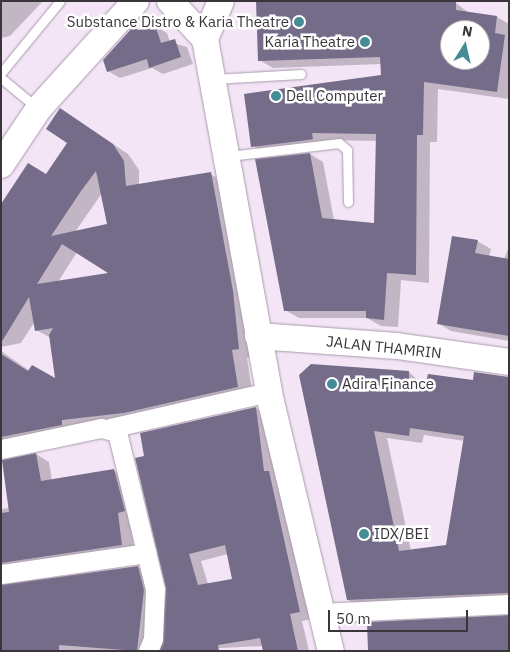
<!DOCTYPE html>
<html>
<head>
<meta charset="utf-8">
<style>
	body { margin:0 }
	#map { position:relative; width:510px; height:652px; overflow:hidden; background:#f3e4f6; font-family:"IBM Plex Sans",sans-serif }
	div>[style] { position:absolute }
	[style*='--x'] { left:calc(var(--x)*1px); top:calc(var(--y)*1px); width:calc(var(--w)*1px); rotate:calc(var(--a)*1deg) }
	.shadow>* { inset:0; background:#0003 }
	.building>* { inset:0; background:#746c88 }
	.roads { filter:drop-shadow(0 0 1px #a89bab) drop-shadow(0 0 1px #a89bab) }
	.lane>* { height:9px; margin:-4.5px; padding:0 4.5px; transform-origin:4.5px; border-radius:4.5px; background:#fff }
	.street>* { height:19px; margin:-9.5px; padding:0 9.5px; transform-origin:9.5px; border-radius:9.5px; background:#fff }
	.secondary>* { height:26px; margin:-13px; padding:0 13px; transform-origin:13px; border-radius:13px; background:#fff }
	.dots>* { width:14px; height:14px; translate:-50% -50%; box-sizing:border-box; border:2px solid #fff; border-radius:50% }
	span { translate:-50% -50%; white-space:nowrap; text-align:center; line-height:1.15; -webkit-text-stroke:5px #fff; paint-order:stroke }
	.poi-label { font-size:15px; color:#3a353b }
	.right { translate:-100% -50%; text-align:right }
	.left { translate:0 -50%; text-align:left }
	.street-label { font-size:15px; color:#3a353b }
	.frame { position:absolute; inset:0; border:2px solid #3a353b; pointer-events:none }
	.north { position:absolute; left:440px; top:20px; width:50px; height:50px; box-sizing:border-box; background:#fff; border:1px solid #b0aeb1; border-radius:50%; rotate:10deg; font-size:14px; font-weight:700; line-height:20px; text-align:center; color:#3a353b }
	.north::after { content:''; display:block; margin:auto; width:18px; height:22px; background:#458c95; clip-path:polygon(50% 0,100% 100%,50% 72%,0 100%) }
	.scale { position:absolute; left:328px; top:610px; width:140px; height:22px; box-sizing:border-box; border:2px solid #3a353b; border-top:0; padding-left:6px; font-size:15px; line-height:18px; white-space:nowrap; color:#3a353b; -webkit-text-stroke:4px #fff; paint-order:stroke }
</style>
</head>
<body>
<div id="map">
	<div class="shadow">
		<i style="clip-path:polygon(1px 1px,43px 1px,10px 36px,1px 38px)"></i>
		<i style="clip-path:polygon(evenodd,295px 1px,456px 3px,469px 13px,497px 17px,509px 24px,509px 99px,438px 89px,437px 142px,430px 142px,429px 283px,401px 280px,398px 327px,381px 326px,367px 318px,299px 318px,285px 310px,310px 154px,323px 162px,334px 220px,375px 225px,377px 141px,325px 140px,326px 146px,268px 154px,254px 146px,382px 76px,381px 64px,273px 68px,259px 60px,295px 1px,450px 30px,480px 30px,480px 60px,450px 60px,450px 30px)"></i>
		<i style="clip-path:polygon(155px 26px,167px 33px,170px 42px,187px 47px,193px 64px,163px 74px,152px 68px,120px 78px,108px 71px,138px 31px)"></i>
		<i style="clip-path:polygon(evenodd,75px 119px,128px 154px,139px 170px,139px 185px,210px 174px,225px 182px,254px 357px,247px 358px,253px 396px,1px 449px,1px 351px,30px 371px,57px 381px,51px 338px,36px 330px,35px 321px,21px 343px,1px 347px,1px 206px,47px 175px,69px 142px,75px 119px,102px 193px,109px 225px,75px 232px,102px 193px,75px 119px,77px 252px,112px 273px,58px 282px,77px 252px)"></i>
		<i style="clip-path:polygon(477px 241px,491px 249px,489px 257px,504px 259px,509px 247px,509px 341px,451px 331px,438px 323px)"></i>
		<i style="clip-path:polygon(evenodd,409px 372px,422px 384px,509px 378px,509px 601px,362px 608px,348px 600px,300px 376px,409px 372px,424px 435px,465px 441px,447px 547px,411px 551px,387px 438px,422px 443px,424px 435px)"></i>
		<i style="clip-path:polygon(evenodd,256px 408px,268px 415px,312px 619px,302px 621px,309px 651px,264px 651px,263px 646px,160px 651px,167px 589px,146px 457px,256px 408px,228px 554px,233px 580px,208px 584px,201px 561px,228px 554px)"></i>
		<i style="clip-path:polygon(36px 454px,49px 462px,52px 481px,114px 471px,127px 478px,134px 552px,12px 569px,2px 584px,138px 567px,150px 574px,150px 651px,1px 651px,1px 509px,11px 508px,4px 461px)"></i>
	</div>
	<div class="building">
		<i style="clip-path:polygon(evenodd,256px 1px,456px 2px,456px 10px,497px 16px,495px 33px,505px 35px,497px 92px,424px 82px,423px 135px,417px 135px,416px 275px,387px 273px,384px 320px,366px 318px,366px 311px,284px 311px,255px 159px,310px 153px,322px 218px,374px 223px,376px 134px,312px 133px,313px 139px,308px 140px,251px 147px,244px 94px,381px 75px,380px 57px,258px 61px,256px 1px,450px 30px,480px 30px,480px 60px,450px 60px,450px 30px)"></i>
		<i style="clip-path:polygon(155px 25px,161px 43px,175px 39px,181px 57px,149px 68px,147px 59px,107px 72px,103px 60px,133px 27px,138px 30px)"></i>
		<i style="clip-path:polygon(evenodd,60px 108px,113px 144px,124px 161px,126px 186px,211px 172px,233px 291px,239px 349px,232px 350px,238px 387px,124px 413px,62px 420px,62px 425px,1px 437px,1px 354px,28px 371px,32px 365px,55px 378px,49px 335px,53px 328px,35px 331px,29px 297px,1px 343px,1px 204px,28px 163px,46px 174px,67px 143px,46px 129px,60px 108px,96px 171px,107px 224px,51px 236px,81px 191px,96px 171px,60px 108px,62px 244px,108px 273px,37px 284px,62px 244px)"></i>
		<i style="clip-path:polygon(452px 236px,478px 240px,475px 253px,509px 259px,509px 336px,437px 324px)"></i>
		<i style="clip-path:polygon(evenodd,311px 364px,409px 371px,409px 381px,426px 383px,428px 374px,473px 380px,474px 372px,509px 377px,509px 593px,347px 600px,299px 375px,311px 364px,410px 428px,464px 436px,446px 545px,399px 551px,374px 431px,409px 436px,410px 428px)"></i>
		<i style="clip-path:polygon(evenodd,256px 407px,264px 471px,269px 471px,300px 612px,290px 614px,298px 651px,263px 651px,260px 638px,218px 645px,219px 651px,160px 651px,166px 589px,135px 458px,144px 456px,140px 433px,256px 407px,225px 545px,232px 579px,198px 585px,189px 554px,225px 545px)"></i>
		<i style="clip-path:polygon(36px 453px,41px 481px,114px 469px,125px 511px,118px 513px,122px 545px,1px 563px,1px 513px,9px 512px,2px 460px)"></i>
		<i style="clip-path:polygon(138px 566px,144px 590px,137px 651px,59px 645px,59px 651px,1px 651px,1px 585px)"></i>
		<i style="clip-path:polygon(509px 615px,509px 651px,368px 651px,367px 622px)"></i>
	</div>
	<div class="roads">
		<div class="lane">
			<i style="--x:1;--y:73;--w:93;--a:-50.7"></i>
			<i style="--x:1;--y:78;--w:45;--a:39.6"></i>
			<i style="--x:213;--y:79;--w:88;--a:-3.3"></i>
			<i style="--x:229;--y:156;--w:111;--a:-6.7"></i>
			<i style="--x:339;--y:143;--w:11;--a:41"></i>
			<i style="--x:347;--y:150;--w:52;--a:88.9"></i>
		</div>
		<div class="street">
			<i style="--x:110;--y:428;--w:163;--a:-12.8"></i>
			<i style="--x:1;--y:449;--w:102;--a:-11.9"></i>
			<i style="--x:101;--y:428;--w:16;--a:14"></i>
			<i style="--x:117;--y:432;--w:162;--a:76.4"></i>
			<i style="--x:155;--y:589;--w:50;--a:92.3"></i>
			<i style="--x:153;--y:639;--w:13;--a:113"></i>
			<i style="--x:1;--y:574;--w:147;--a:-8.2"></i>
			<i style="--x:319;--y:613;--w:190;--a:-2.7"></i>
		</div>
		<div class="secondary">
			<i style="--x:170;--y:1;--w:52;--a:47.4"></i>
			<i style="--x:205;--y:39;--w:373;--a:79.7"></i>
			<i style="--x:272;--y:406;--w:252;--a:76.5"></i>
			<i style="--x:205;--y:39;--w:41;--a:-67.2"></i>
			<i style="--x:1;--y:165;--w:69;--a:-56.3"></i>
			<i style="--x:39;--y:108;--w:144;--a:-47.8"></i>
			<i style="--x:258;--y:336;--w:139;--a:4.1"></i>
			<i style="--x:397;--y:346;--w:113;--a:8.1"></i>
		</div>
	</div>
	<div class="dots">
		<i style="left:299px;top:22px;background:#458c95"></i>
		<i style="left:365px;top:42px;background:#458c95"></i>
		<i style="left:276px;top:96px;background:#458c95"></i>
		<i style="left:332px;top:384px;background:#458c95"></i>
		<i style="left:364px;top:534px;background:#458c95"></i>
	</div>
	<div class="poi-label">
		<span class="right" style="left:289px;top:22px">Substance Distro &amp; Karia Theatre</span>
		<span class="right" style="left:355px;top:42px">Karia Theatre</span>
		<span class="left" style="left:286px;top:96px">Dell Computer</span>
		<span class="left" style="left:342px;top:384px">Adira Finance</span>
		<span class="left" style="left:374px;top:534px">IDX/BEI</span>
	</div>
	<div class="street-label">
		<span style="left:384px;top:347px;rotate:6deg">JALAN THAMRIN</span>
	</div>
	<div class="frame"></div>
	<div class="north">N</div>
	<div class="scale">50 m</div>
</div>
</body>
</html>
